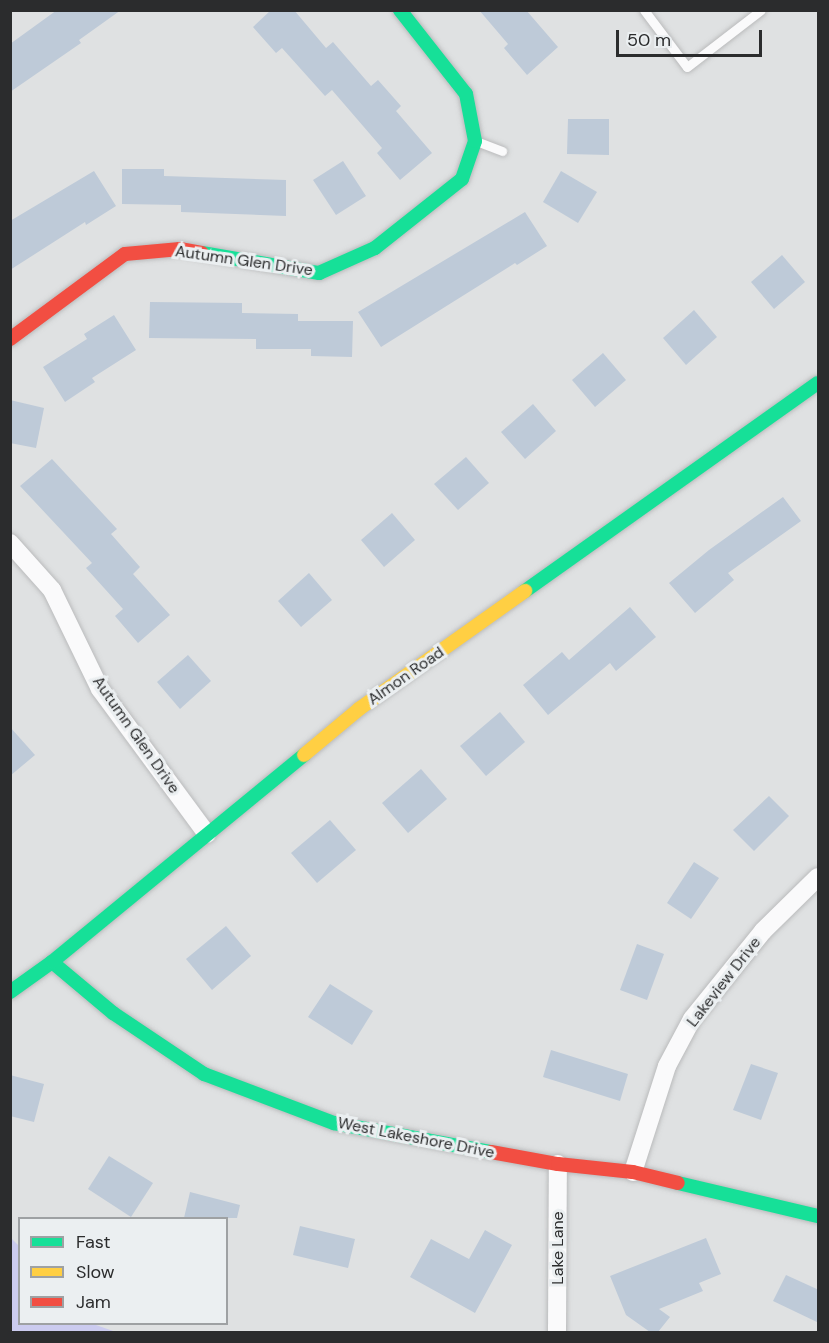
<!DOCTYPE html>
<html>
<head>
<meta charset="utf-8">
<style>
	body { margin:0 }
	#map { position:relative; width:829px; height:1343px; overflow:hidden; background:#dfe1e2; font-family:"DM Sans",sans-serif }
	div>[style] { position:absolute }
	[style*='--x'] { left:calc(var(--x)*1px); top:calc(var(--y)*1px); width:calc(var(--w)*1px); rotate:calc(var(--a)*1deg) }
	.water>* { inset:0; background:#cbcbef }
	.building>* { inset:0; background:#becad8 }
	.roads { filter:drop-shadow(0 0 2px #babbbc) drop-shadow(0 0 2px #babbbc) }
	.lane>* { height:9px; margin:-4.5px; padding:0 4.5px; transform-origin:4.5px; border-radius:4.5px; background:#fafafb }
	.street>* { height:18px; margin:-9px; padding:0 9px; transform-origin:9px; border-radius:9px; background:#fafafb }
	.fast>* { height:14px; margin:-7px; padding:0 7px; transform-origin:7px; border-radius:7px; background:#16e098 }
	.slow>* { height:14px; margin:-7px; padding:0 7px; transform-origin:7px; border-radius:7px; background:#ffcf43 }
	.jam>* { height:14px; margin:-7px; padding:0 7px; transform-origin:7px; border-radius:7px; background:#f24e42 }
	span { translate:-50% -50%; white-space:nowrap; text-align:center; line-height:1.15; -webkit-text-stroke:6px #ebeff1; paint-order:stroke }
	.street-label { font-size:16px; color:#2b2c2d }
	.frame { position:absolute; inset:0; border:12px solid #2b2c2d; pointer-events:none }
	.legend { position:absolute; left:18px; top:1217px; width:210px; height:108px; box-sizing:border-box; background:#ebeff1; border:2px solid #9ea1a3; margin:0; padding:8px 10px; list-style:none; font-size:18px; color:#2b2c2d }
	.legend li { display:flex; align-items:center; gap:12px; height:30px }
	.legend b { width:30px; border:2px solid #9ea1a3 }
	.scale { position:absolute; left:616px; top:30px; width:146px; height:27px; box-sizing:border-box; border:3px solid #2b2c2d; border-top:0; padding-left:8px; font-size:18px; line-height:21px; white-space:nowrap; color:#2b2c2d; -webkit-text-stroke:4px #ebeff1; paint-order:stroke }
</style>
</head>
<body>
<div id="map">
	<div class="water">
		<i style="clip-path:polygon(11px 1238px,19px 1246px,20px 1324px,93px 1324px,116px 1332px,11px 1332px)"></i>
	</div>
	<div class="building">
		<i style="clip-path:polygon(57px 10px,121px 10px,79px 40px,81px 43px,10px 92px,10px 44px)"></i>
		<i style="clip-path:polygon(271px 10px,294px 10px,326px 48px,333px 42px,371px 86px,378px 80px,401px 106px,396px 111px,432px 153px,400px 180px,377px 153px,382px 148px,332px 90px,325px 96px,282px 48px,276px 53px,253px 27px)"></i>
		<i style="clip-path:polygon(479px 10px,526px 10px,558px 47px,527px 75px,504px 48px,508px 44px)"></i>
		<i style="clip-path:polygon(568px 119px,609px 119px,609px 155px,567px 154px)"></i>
		<i style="clip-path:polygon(343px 161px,366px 196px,336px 215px,313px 180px)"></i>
		<i style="clip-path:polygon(122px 169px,164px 169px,164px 176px,286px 180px,286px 216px,181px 212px,181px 205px,122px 204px)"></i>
		<i style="clip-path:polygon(94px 171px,116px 206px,86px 225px,85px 222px,10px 270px,10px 221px)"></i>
		<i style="clip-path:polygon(561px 171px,597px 192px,578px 223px,543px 202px)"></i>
		<i style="clip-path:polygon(525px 212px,547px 246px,517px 265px,515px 263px,381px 347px,358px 312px)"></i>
		<i style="clip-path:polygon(782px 255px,805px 282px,774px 309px,751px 282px)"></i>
		<i style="clip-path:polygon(150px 302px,242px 303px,242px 313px,298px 314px,298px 321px,353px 321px,352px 357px,311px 356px,311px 349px,256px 349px,256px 339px,149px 338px)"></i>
		<i style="clip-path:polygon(694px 310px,717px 337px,686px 365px,663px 338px)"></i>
		<i style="clip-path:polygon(114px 315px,136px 350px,92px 378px,95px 382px,65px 402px,43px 367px,87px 339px,84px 334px)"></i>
		<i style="clip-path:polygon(603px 353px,626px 380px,595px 407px,572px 380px)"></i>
		<i style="clip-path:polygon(10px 400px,44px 408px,36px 448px,10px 443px)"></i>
		<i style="clip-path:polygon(533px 404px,556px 431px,525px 459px,501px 432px)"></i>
		<i style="clip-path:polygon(466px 457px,489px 483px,458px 510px,434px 484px)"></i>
		<i style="clip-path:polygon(52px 459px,117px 529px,111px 534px,140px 567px,133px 574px,170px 615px,138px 643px,115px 616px,123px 609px,86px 568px,92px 563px,20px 486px)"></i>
		<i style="clip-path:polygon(783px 497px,801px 521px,728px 573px,734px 580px,695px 613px,669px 583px,709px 550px)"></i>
		<i style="clip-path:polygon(392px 513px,415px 540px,384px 567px,361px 540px)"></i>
		<i style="clip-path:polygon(309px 573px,332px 600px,301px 627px,278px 601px)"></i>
		<i style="clip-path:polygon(630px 607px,656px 637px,616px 671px,610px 663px,548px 715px,523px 685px,562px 652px,569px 660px)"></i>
		<i style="clip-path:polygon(188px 655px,211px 681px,180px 709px,157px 682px)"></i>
		<i style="clip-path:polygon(500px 712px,525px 742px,486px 776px,460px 746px)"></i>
		<i style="clip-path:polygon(10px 727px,35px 755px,10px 776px)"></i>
		<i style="clip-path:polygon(421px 769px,447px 799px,408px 833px,382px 803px)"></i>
		<i style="clip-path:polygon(769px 796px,789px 816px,754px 851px,733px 830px)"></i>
		<i style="clip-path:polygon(330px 820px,356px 850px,317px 883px,291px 853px)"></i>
		<i style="clip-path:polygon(694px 862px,719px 878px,691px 919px,667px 903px)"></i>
		<i style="clip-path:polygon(226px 926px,251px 956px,212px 990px,186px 959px)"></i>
		<i style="clip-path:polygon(637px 944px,664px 954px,647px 1000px,620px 990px)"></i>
		<i style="clip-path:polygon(330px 984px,373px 1011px,352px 1045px,308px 1017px)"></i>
		<i style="clip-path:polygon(551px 1050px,628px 1074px,620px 1101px,543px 1077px)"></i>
		<i style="clip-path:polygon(751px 1064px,778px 1073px,761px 1120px,733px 1110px)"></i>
		<i style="clip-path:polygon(10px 1075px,44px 1084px,34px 1122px,10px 1116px)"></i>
		<i style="clip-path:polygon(109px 1156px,153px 1183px,131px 1217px,88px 1189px)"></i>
		<i style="clip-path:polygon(190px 1192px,240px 1205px,237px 1218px,184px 1218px)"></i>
		<i style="clip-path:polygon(300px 1226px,355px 1239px,348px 1268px,293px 1255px)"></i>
		<i style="clip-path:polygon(485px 1230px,512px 1245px,475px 1313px,410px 1277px,431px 1239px,469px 1259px)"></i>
		<i style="clip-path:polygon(706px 1238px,721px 1274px,699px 1283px,703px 1291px,659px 1309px,670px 1317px,658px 1332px,650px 1332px,626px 1315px,610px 1276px)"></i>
		<i style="clip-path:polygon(786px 1275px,819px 1290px,819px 1323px,773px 1301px)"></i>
	</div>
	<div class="roads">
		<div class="lane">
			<i style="--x:644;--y:10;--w:71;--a:53"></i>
			<i style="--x:687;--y:67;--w:93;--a:-37.6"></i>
			<i style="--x:476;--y:141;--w:28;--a:21"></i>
		</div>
		<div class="street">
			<i style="--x:10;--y:543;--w:63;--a:48.2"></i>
			<i style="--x:52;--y:590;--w:110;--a:64.1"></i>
			<i style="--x:100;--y:689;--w:180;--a:53.6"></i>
			<i style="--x:633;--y:1172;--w:111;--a:-72.2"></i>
			<i style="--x:667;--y:1066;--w:53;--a:-62"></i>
			<i style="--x:692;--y:1019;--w:113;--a:-51.1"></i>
			<i style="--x:763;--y:931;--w:77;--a:-44.5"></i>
			<i style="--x:557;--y:1332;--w:168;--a:-89.7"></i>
		</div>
		<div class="fast">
			<i style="--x:202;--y:253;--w:119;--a:9.7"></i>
			<i style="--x:319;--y:273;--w:61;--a:-24.1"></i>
			<i style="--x:375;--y:248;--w:111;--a:-38.4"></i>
			<i style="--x:462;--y:179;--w:40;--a:-71.1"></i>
			<i style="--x:475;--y:141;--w:48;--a:-100.8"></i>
			<i style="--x:466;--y:94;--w:107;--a:-128.2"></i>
			<i style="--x:525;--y:591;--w:359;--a:-35.4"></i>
			<i style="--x:52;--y:962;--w:80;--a:39.9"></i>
			<i style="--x:113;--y:1013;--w:110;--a:33.8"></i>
			<i style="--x:204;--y:1074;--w:139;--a:20.7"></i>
			<i style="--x:334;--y:1123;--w:160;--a:10.5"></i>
			<i style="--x:10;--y:992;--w:52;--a:-35.5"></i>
			<i style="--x:52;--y:962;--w:326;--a:-39.4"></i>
			<i style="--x:678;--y:1183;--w:144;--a:13.3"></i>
		</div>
		<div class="slow">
			<i style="--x:304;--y:755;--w:72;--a:-39.9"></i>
			<i style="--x:359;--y:709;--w:204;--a:-35.4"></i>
		</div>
		<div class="jam">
			<i style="--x:10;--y:339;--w:143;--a:-36.5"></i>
			<i style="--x:125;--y:254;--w:55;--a:-5.2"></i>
			<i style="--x:180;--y:249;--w:22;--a:10"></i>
			<i style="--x:491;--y:1152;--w:68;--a:10.2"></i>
			<i style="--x:558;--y:1164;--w:75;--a:6.1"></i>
			<i style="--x:633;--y:1172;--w:46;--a:13.7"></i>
		</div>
	</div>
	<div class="street-label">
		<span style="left:244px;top:261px;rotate:8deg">Autumn Glen Drive</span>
		<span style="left:406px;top:676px;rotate:-35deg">Almon Road</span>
		<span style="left:136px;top:735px;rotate:55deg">Autumn Glen Drive</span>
		<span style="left:724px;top:982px;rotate:-52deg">Lakeview Drive</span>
		<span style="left:416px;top:1138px;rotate:11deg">West Lakeshore Drive</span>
		<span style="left:558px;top:1248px;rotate:-90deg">Lake Lane</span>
	</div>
	<div class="frame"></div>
	<ul class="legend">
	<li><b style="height:8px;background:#16e098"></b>Fast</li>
	<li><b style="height:8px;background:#ffcf43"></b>Slow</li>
	<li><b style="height:8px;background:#f24e42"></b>Jam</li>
	</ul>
	<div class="scale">50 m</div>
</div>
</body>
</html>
